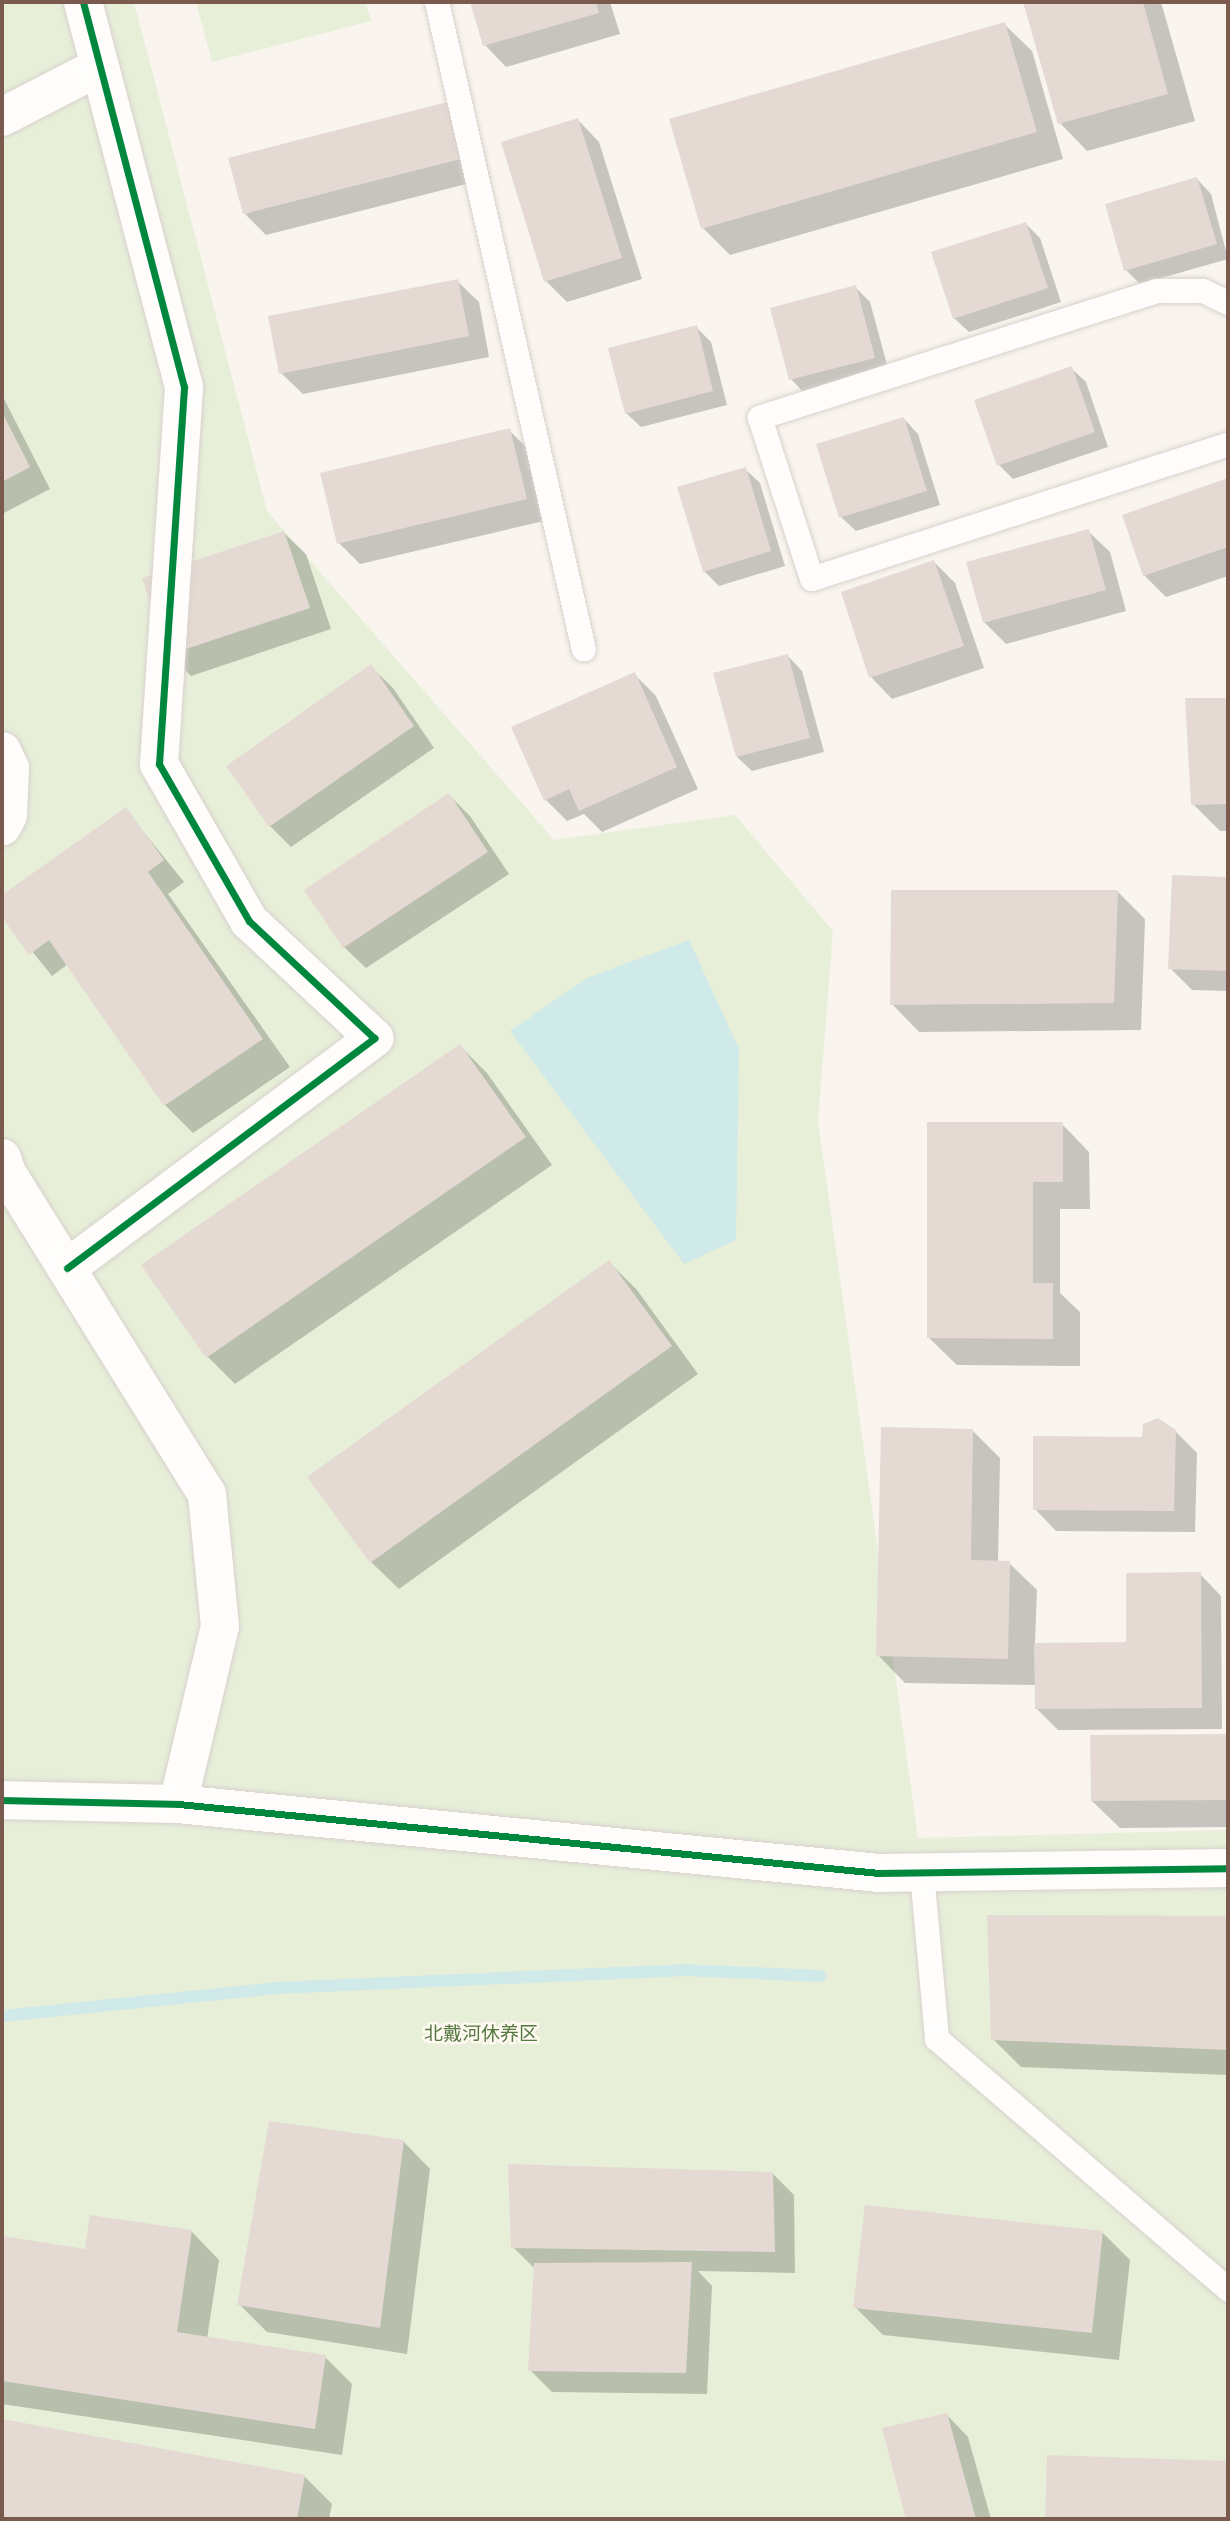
<!DOCTYPE html>
<html>
<head>
<meta charset="utf-8">
<style>
	body { margin:0 }
	#map { position:relative; width:1230px; height:2521px; overflow:hidden; background:#f9f4ee; font-family:Overpass,"Noto Sans SC",sans-serif }
	div>[style] { position:absolute }
	[style*='--x'] { left:calc(var(--x)*1px); top:calc(var(--y)*1px); width:calc(var(--w)*1px); rotate:calc(var(--a)*1deg) }
	.green>* { inset:0; background:#e7efd9 }
	.water>* { inset:0; background:#d0e9e9 }
	.shadow>* { inset:0; background:#0003 }
	.stream>* { height:12px; margin:-6px; padding:0 6px; transform-origin:6px; border-radius:6px; background:#d0e9e9 }
	.building>* { inset:0; background:#e4dad3 }
	.roads { filter:drop-shadow(0 0 2px #d8d1cc) drop-shadow(0 0 2px #d8d1cc) }
	.service>* { height:24px; margin:-12px; padding:0 12px; transform-origin:12px; border-radius:12px; background:#fefdfc }
	.minor>* { height:38px; margin:-19px; padding:0 19px; transform-origin:19px; border-radius:19px; background:#fefdfc }
	.cycleway>* { height:7px; margin:-3.5px; padding:0 3.5px; transform-origin:3.5px; border-radius:3.5px; background:#00873e }
	span { translate:-50% -50%; white-space:nowrap; text-align:center; line-height:1.15; -webkit-text-stroke:5px #fff9f1; paint-order:stroke }
	.park-label { font-size:19px; color:#547941 }
	.frame { position:absolute; inset:0; border:4px solid #795a4c; pointer-events:none }
</style>
</head>
<body>
<div id="map">
	<div class="green">
		<i style="clip-path:polygon(2px 2px,134px 2px,267px 511px,554px 840px,735px 815px,833px 931px,818px 1121px,918px 1838px,1228px 1830px,1228px 2519px,2px 2519px)"></i>
		<i style="clip-path:polygon(196px 2px,366px 2px,371px 21px,212px 62px)"></i>
	</div>
	<div class="water">
		<i style="clip-path:polygon(689px 940px,739px 1049px,736px 1240px,684px 1264px,510px 1031px,587px 978px)"></i>
	</div>
	<div class="shadow">
		<i style="clip-path:polygon(472px 2px,610px 2px,620px 34px,506px 67px,485px 45px)"></i>
		<i style="clip-path:polygon(1025px 2px,1161px 2px,1195px 121px,1087px 151px,1060px 123px)"></i>
		<i style="clip-path:polygon(1004px 24px,1032px 51px,1063px 159px,730px 255px,703px 228px)"></i>
		<i style="clip-path:polygon(578px 120px,599px 142px,642px 279px,567px 302px,546px 281px)"></i>
		<i style="clip-path:polygon(476px 124px,490px 178px,266px 235px,245px 214px)"></i>
		<i style="clip-path:polygon(1197px 179px,1211px 194px,1228px 259px,1140px 284px,1126px 270px)"></i>
		<i style="clip-path:polygon(1026px 224px,1040px 238px,1061px 302px,969px 332px,954px 318px)"></i>
		<i style="clip-path:polygon(457px 281px,479px 302px,489px 357px,303px 394px,281px 373px)"></i>
		<i style="clip-path:polygon(855px 287px,870px 302px,889px 372px,805px 394px,791px 379px)"></i>
		<i style="clip-path:polygon(696px 327px,711px 342px,727px 405px,641px 427px,626px 413px)"></i>
		<i style="clip-path:polygon(1071px 368px,1086px 382px,1108px 447px,1013px 479px,999px 465px)"></i>
		<i style="clip-path:polygon(2px 395px,50px 489px,2px 514px)"></i>
		<i style="clip-path:polygon(904px 419px,918px 434px,940px 505px,856px 531px,841px 517px)"></i>
		<i style="clip-path:polygon(509px 430px,531px 452px,548px 520px,360px 564px,339px 543px)"></i>
		<i style="clip-path:polygon(745px 469px,760px 483px,785px 566px,719px 586px,704px 571px)"></i>
		<i style="clip-path:polygon(1228px 480px,1228px 576px,1166px 597px,1144px 575px,1124px 516px)"></i>
		<i style="clip-path:polygon(1088px 531px,1110px 552px,1126px 611px,1006px 644px,984px 622px)"></i>
		<i style="clip-path:polygon(284px 533px,306px 554px,331px 629px,191px 676px,169px 654px)"></i>
		<i style="clip-path:polygon(934px 562px,955px 583px,984px 668px,892px 699px,871px 677px)"></i>
		<i style="clip-path:polygon(788px 656px,802px 671px,824px 752px,752px 771px,737px 757px)"></i>
		<i style="clip-path:polygon(371px 667px,393px 688px,434px 748px,291px 847px,270px 826px)"></i>
		<i style="clip-path:polygon(634px 674px,656px 696px,698px 789px,602px 832px,584px 814px,567px 821px,546px 800px)"></i>
		<i style="clip-path:polygon(1187px 700px,1228px 700px,1228px 831px,1220px 831px,1193px 804px)"></i>
		<i style="clip-path:polygon(449px 795px,470px 816px,509px 874px,366px 968px,344px 947px)"></i>
		<i style="clip-path:polygon(125px 809px,184px 882px,168px 894px,290px 1067px,193px 1133px,165px 1105px,68px 964px,52px 976px,2px 914px,2px 898px)"></i>
		<i style="clip-path:polygon(1174px 877px,1228px 879px,1228px 991px,1192px 990px,1170px 968px)"></i>
		<i style="clip-path:polygon(1117px 891px,1145px 919px,1141px 1030px,919px 1032px,892px 1004px)"></i>
		<i style="clip-path:polygon(460px 1046px,487px 1073px,552px 1165px,235px 1384px,208px 1357px,143px 1266px)"></i>
		<i style="clip-path:polygon(1062px 1124px,1089px 1152px,1090px 1209px,1060px 1209px,1060px 1293px,1080px 1312px,1080px 1366px,957px 1365px,929px 1338px)"></i>
		<i style="clip-path:polygon(609px 1262px,637px 1290px,698px 1374px,399px 1589px,371px 1562px)"></i>
		<i style="clip-path:polygon(973px 1431px,1000px 1458px,998px 1563px,1009px 1563px,1037px 1590px,1035px 1644px,1128px 1644px,1200px 1574px,1221px 1596px,1222px 1729px,1058px 1730px,1037px 1709px,1037px 1685px,905px 1683px,878px 1655px)"></i>
		<i style="clip-path:polygon(1175px 1431px,1197px 1453px,1195px 1532px,1056px 1531px,1035px 1509px,1143px 1439px)"></i>
		<i style="clip-path:polygon(1228px 1736px,1228px 1827px,1120px 1828px,1092px 1801px,1092px 1737px)"></i>
		<i style="clip-path:polygon(989px 1917px,1228px 1918px,1228px 2075px,1021px 2067px,993px 2039px)"></i>
		<i style="clip-path:polygon(403px 2141px,430px 2169px,407px 2354px,267px 2332px,239px 2304px)"></i>
		<i style="clip-path:polygon(773px 2174px,794px 2195px,795px 2273px,698px 2271px,712px 2286px,707px 2394px,552px 2392px,530px 2370px,535px 2269px,513px 2247px)"></i>
		<i style="clip-path:polygon(192px 2232px,219px 2260px,207px 2339px,325px 2357px,352px 2384px,342px 2455px,2px 2404px,2px 2238px,87px 2251px)"></i>
		<i style="clip-path:polygon(1103px 2233px,1130px 2260px,1119px 2360px,883px 2335px,855px 2307px)"></i>
		<i style="clip-path:polygon(947px 2415px,968px 2437px,991px 2519px,908px 2519px,884px 2430px)"></i>
		<i style="clip-path:polygon(2px 2421px,304px 2476px,332px 2504px,329px 2519px,2px 2519px)"></i>
		<i style="clip-path:polygon(1049px 2456px,1228px 2462px,1228px 2519px,1047px 2519px)"></i>
	</div>
	<div class="stream">
		<i style="--x:2;--y:2016;--w:275;--a:-5.8"></i>
		<i style="--x:276;--y:1988;--w:407;--a:-2.5"></i>
		<i style="--x:683;--y:1970;--w:137;--a:2.5"></i>
	</div>
	<div class="building">
		<i style="clip-path:polygon(470px 2px,596px 2px,599px 13px,483px 46px)"></i>
		<i style="clip-path:polygon(1023px 2px,1143px 2px,1168px 94px,1058px 124px)"></i>
		<i style="clip-path:polygon(1005px 22px,1037px 132px,701px 229px,669px 119px)"></i>
		<i style="clip-path:polygon(455px 100px,469px 157px,243px 214px,228px 158px)"></i>
		<i style="clip-path:polygon(578px 118px,622px 258px,544px 282px,501px 142px)"></i>
		<i style="clip-path:polygon(1197px 177px,1217px 244px,1124px 271px,1105px 204px)"></i>
		<i style="clip-path:polygon(1026px 222px,1048px 288px,953px 319px,931px 252px)"></i>
		<i style="clip-path:polygon(458px 279px,469px 336px,279px 374px,268px 316px)"></i>
		<i style="clip-path:polygon(856px 285px,875px 358px,789px 380px,770px 308px)"></i>
		<i style="clip-path:polygon(697px 325px,713px 391px,625px 414px,608px 348px)"></i>
		<i style="clip-path:polygon(1072px 366px,1095px 432px,997px 466px,974px 400px)"></i>
		<i style="clip-path:polygon(2px 412px,30px 467px,2px 482px)"></i>
		<i style="clip-path:polygon(904px 417px,927px 491px,839px 518px,816px 444px)"></i>
		<i style="clip-path:polygon(510px 428px,527px 499px,337px 544px,320px 473px)"></i>
		<i style="clip-path:polygon(746px 467px,771px 551px,703px 572px,677px 487px)"></i>
		<i style="clip-path:polygon(1228px 478px,1228px 547px,1143px 576px,1122px 515px)"></i>
		<i style="clip-path:polygon(1089px 529px,1106px 590px,983px 623px,966px 562px)"></i>
		<i style="clip-path:polygon(284px 531px,310px 608px,168px 655px,142px 578px)"></i>
		<i style="clip-path:polygon(934px 560px,964px 646px,869px 678px,841px 592px)"></i>
		<i style="clip-path:polygon(788px 654px,810px 738px,736px 757px,713px 673px)"></i>
		<i style="clip-path:polygon(371px 664px,414px 726px,269px 827px,226px 766px)"></i>
		<i style="clip-path:polygon(635px 672px,677px 767px,579px 811px,569px 789px,544px 801px,511px 727px)"></i>
		<i style="clip-path:polygon(1185px 698px,1228px 698px,1228px 804px,1191px 805px)"></i>
		<i style="clip-path:polygon(449px 793px,488px 852px,343px 948px,304px 890px)"></i>
		<i style="clip-path:polygon(126px 807px,164px 860px,148px 872px,263px 1039px,164px 1106px,49px 940px,29px 955px,2px 917px,2px 895px)"></i>
		<i style="clip-path:polygon(1172px 875px,1228px 877px,1228px 971px,1168px 969px)"></i>
		<i style="clip-path:polygon(891px 890px,1118px 890px,1114px 1003px,890px 1005px)"></i>
		<i style="clip-path:polygon(460px 1044px,526px 1137px,206px 1358px,141px 1265px)"></i>
		<i style="clip-path:polygon(927px 1122px,1063px 1122px,1063px 1182px,1033px 1182px,1033px 1283px,1053px 1283px,1053px 1339px,927px 1338px)"></i>
		<i style="clip-path:polygon(609px 1260px,672px 1346px,370px 1563px,307px 1477px)"></i>
		<i style="clip-path:polygon(1158px 1418px,1176px 1430px,1174px 1511px,1033px 1510px,1033px 1436px,1142px 1437px,1143px 1424px)"></i>
		<i style="clip-path:polygon(881px 1427px,973px 1429px,971px 1560px,1010px 1561px,1008px 1659px,876px 1656px)"></i>
		<i style="clip-path:polygon(1201px 1572px,1202px 1708px,1035px 1709px,1034px 1643px,1126px 1642px,1126px 1573px)"></i>
		<i style="clip-path:polygon(1228px 1734px,1228px 1800px,1091px 1801px,1090px 1735px)"></i>
		<i style="clip-path:polygon(987px 1915px,1228px 1916px,1228px 2050px,991px 2040px)"></i>
		<i style="clip-path:polygon(269px 2121px,404px 2140px,380px 2328px,237px 2305px)"></i>
		<i style="clip-path:polygon(508px 2164px,773px 2172px,775px 2252px,511px 2248px)"></i>
		<i style="clip-path:polygon(865px 2205px,1103px 2231px,1092px 2333px,853px 2308px)"></i>
		<i style="clip-path:polygon(90px 2215px,192px 2230px,177px 2332px,326px 2355px,315px 2429px,2px 2381px,2px 2236px,85px 2249px)"></i>
		<i style="clip-path:polygon(692px 2262px,686px 2373px,528px 2371px,534px 2263px)"></i>
		<i style="clip-path:polygon(947px 2413px,976px 2519px,906px 2519px,882px 2428px)"></i>
		<i style="clip-path:polygon(2px 2419px,305px 2475px,297px 2519px,2px 2519px)"></i>
		<i style="clip-path:polygon(1047px 2455px,1228px 2461px,1228px 2519px,1045px 2519px)"></i>
	</div>
	<div class="roads">
		<div class="service">
			<i style="--x:437;--y:2;--w:664;--a:77.22"></i>
			<i style="--x:1228;--y:303;--w:28;--a:-154"></i>
			<i style="--x:1203;--y:291;--w:46;--a:180"></i>
			<i style="--x:1157;--y:291;--w:417;--a:162.3"></i>
			<i style="--x:760;--y:418;--w:169;--a:72.1"></i>
			<i style="--x:812;--y:579;--w:437;--a:-17.9"></i>
			<i style="--x:922;--y:1873;--w:167;--a:84.8"></i>
			<i style="--x:937;--y:2039;--w:384;--a:40.7"></i>
		</div>
		<div class="minor">
			<i style="--x:2;--y:117;--w:109;--a:-27.3"></i>
			<i style="--x:2;--y:751;--w:19;--a:65"></i>
			<i style="--x:10;--y:768;--w:47;--a:92.4"></i>
			<i style="--x:8;--y:815;--w:13;--a:117"></i>
			<i style="--x:2;--y:1158;--w:16;--a:72"></i>
			<i style="--x:7;--y:1173;--w:378;--a:58.1"></i>
			<i style="--x:207;--y:1494;--w:133;--a:84.4"></i>
			<i style="--x:220;--y:1626;--w:183;--a:103.3"></i>
			<i style="--x:67;--y:1268;--w:384;--a:-36.8"></i>
			<i style="--x:374;--y:1038;--w:171;--a:-136.9"></i>
			<i style="--x:249;--y:921;--w:181;--a:-119.8"></i>
			<i style="--x:159;--y:764;--w:378;--a:-86.2"></i>
			<i style="--x:184;--y:387;--w:398;--a:-104.7"></i>
			<i style="--x:2;--y:1800;--w:176;--a:1.3"></i>
			<i style="--x:178;--y:1804;--w:704;--a:5.62"></i>
			<i style="--x:879;--y:1873;--w:349;--a:-0.8"></i>
		</div>
	</div>
	<div class="cycleway">
		<i style="--x:67;--y:1268;--w:384;--a:-36.8"></i>
		<i style="--x:374;--y:1038;--w:171;--a:-136.9"></i>
		<i style="--x:249;--y:921;--w:181;--a:-119.8"></i>
		<i style="--x:159;--y:764;--w:378;--a:-86.2"></i>
		<i style="--x:184;--y:387;--w:398;--a:-104.7"></i>
		<i style="--x:2;--y:1800;--w:176;--a:1.3"></i>
		<i style="--x:178;--y:1804;--w:704;--a:5.62"></i>
		<i style="--x:879;--y:1873;--w:349;--a:-0.8"></i>
	</div>
	<div class="park-label">
		<span style="left:481px;top:2036px">北戴河休养区</span>
	</div>
	<div class="frame"></div>
</div>
</body>
</html>
